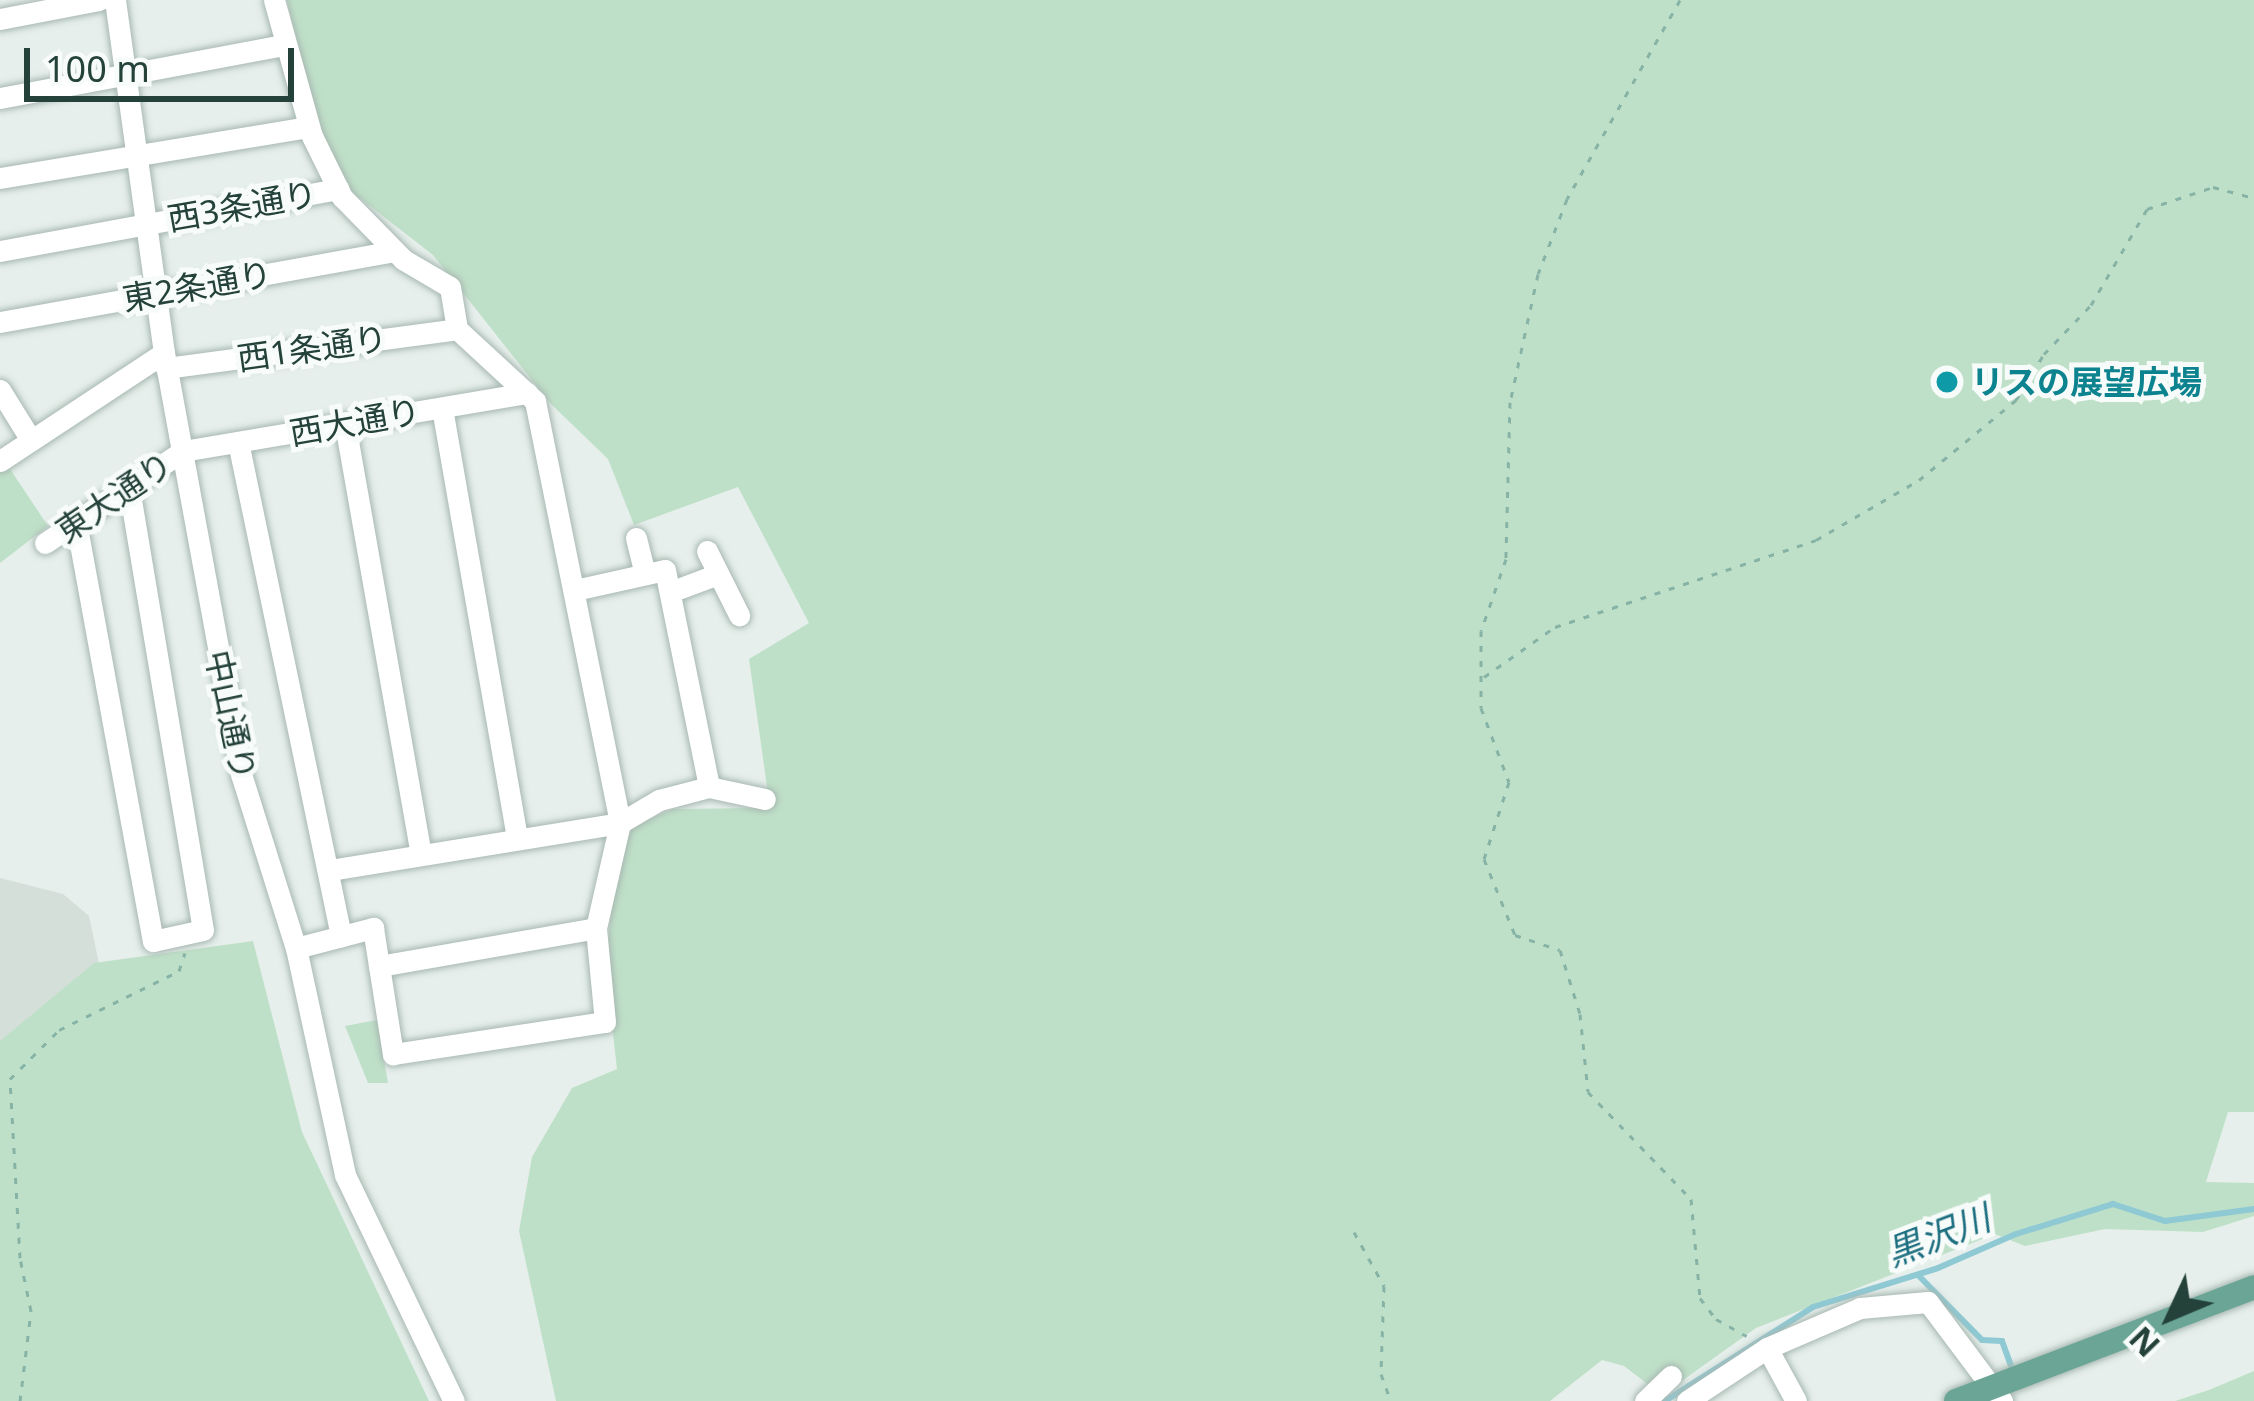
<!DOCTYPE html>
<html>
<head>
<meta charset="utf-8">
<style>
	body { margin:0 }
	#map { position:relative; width:2254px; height:1401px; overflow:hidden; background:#e6efeb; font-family:"Noto Sans","Noto Sans JP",sans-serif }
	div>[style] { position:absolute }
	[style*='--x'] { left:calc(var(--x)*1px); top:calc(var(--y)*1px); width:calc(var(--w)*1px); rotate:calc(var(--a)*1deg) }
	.built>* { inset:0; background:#d4dfda }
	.green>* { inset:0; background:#bfe0c8 }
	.stream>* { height:6px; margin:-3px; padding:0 3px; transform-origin:3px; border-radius:3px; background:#8ec9d4 }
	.path>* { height:3px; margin-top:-1.5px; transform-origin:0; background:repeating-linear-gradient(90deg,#86b3a5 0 6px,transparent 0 15px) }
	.roads { filter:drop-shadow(0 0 3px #a8b8b2) drop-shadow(0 0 3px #a8b8b2) }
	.minor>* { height:21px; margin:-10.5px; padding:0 10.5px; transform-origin:10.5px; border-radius:10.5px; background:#fff }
	.major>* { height:24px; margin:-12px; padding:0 12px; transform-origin:12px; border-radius:12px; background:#6aa596 }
	.dots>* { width:33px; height:33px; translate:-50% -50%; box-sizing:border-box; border:6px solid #f7fbf9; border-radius:50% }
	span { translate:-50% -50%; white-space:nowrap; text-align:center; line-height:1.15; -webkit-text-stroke:10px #f7fbf9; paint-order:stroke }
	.street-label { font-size:33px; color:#24423a }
	.culture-label { font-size:33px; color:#0d838f; font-weight:700 }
	.left { translate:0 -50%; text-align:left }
	.water-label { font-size:36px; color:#1c6f80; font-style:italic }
	.north { position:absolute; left:2110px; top:1257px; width:120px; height:120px; -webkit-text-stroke:9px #f7fbf9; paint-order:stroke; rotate:226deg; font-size:33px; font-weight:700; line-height:48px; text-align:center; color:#24423a }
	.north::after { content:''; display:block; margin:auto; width:42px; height:54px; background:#24423a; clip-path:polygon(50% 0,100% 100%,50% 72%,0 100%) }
	.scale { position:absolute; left:24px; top:48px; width:270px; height:54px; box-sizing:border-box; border:6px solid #24423a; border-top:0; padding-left:15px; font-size:36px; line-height:42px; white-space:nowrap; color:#24423a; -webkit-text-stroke:9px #f7fbf9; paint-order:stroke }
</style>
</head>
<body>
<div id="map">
	<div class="built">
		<i style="clip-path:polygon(0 878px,63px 894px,89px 916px,103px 983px,0 1051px)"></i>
	</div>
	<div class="green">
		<i style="clip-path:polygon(287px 0,2254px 0,2254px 1112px,2228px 1112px,2206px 1182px,2254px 1183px,2254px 1216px,2203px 1232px,2105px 1229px,2025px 1246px,1995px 1234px,1756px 1328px,1662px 1395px,1624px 1366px,1602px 1360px,1550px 1401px,556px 1401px,519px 1231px,532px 1157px,572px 1088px,617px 1069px,606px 972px,615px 861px,634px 825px,673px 809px,770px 808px,749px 659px,809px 623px,738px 487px,634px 525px,608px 459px,551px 404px,433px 255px,352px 192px,315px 118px)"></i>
		<i style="clip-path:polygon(8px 466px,48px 526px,0 563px,0 472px)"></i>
		<i style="clip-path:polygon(253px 941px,302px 1132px,429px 1401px,0 1401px,0 1041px,94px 963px)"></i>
		<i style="clip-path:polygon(377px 1020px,388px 1083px,368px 1083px,345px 1026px)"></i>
		<i style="clip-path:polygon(2254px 1371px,2254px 1401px,2175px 1401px,2209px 1390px)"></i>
	</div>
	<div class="stream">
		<i style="--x:1918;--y:1275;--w:91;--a:45.4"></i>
		<i style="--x:1982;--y:1340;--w:20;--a:3"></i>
		<i style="--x:2002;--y:1341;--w:35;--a:70"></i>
		<i style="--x:1665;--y:1401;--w:175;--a:-32.4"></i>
		<i style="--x:1813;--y:1307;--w:131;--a:-17.3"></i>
		<i style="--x:1938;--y:1268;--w:85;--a:-23.6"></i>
		<i style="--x:2016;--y:1234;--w:102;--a:-17.2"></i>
		<i style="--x:2113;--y:1204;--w:55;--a:18.1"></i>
		<i style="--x:2165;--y:1221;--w:90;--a:-7.7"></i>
	</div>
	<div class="path">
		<i style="--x:1680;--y:0;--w:229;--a:119.6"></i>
		<i style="--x:1567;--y:199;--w:80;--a:111.1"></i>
		<i style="--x:1538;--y:274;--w:131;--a:102.3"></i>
		<i style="--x:1510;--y:402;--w:157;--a:91.5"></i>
		<i style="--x:1506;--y:559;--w:76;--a:109.1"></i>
		<i style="--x:1481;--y:631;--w:77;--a:90"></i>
		<i style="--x:1481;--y:708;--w:79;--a:69.3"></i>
		<i style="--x:1509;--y:782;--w:81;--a:108"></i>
		<i style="--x:1484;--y:859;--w:82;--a:67.8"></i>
		<i style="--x:1515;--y:935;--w:47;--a:18.4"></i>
		<i style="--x:1560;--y:950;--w:67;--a:72.6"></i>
		<i style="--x:1580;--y:1014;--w:78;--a:84.1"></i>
		<i style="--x:1588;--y:1092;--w:149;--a:46.1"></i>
		<i style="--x:1691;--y:1199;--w:99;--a:84.8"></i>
		<i style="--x:1700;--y:1298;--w:26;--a:53"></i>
		<i style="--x:1716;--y:1319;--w:35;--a:29"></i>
		<i style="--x:1484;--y:677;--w:87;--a:-35.2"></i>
		<i style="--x:1555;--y:627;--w:275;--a:-18.4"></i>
		<i style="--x:1816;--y:540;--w:119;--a:-30.2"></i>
		<i style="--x:1919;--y:480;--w:126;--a:-39.5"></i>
		<i style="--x:2016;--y:400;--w:54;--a:-58.7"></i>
		<i style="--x:2044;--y:354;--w:68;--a:-46.2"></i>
		<i style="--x:2091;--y:305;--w:111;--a:-59.7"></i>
		<i style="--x:2147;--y:209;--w:70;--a:-18.4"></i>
		<i style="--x:2213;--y:187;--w:42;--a:15"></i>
		<i style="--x:1354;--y:1232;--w:62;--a:60.9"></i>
		<i style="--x:1384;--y:1286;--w:88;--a:92"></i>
		<i style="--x:1381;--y:1374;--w:29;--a:70"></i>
		<i style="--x:20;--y:1401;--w:91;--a:-83"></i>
		<i style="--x:31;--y:1311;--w:54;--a:-101.7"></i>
		<i style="--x:20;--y:1258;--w:179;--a:-93.2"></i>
		<i style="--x:10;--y:1079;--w:69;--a:-45"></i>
		<i style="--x:59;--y:1030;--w:134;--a:-26.2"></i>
		<i style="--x:179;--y:971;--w:19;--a:-72"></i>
	</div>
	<div class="roads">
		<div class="minor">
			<i style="--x:115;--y:0;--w:356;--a:82.1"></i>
			<i style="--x:164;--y:353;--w:428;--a:79.6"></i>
			<i style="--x:241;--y:774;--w:182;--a:72.5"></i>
			<i style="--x:296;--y:948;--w:232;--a:77.8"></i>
			<i style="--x:345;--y:1175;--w:251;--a:64.3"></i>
			<i style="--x:274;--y:0;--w:141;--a:74.4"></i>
			<i style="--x:312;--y:136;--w:68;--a:63.8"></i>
			<i style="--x:342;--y:197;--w:88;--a:45.5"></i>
			<i style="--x:404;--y:260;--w:53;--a:30.4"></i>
			<i style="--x:450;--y:287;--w:43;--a:80.5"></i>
			<i style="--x:457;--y:329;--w:106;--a:42.7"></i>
			<i style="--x:535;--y:401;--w:430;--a:78.6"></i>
			<i style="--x:620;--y:823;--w:295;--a:170.8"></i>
			<i style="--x:0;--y:19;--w:101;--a:-10.9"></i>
			<i style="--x:0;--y:98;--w:289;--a:-10.6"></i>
			<i style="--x:0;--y:178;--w:313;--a:-9.4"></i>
			<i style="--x:0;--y:251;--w:344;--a:-10.4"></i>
			<i style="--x:0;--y:322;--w:400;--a:-10.2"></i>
			<i style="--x:166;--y:368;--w:294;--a:-7.6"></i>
			<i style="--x:0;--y:390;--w:59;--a:58.2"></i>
			<i style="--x:442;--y:408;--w:435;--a:80.1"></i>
			<i style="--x:345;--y:424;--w:437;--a:80"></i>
			<i style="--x:238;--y:442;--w:505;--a:78.22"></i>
			<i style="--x:0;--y:461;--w:196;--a:-33.4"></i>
			<i style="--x:76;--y:522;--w:426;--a:79.6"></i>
			<i style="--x:153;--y:941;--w:51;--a:-12.4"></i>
			<i style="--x:203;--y:930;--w:449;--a:-99.5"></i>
			<i style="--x:636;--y:538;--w:37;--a:76"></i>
			<i style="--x:45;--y:543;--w:166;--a:-33.7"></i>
			<i style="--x:183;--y:451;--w:349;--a:-9.6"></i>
			<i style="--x:707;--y:551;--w:72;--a:63.4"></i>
			<i style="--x:575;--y:590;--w:92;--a:-12.5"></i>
			<i style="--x:665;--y:570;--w:221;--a:78.5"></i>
			<i style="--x:670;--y:592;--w:51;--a:-20.6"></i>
			<i style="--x:296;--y:948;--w:80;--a:-14.6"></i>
			<i style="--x:373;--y:928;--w:128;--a:81"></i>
			<i style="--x:393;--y:1054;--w:214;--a:-8.6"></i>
			<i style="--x:605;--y:1022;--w:94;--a:-95.5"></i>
			<i style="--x:596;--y:928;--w:108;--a:-77.1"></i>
			<i style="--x:620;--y:823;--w:45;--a:-30.5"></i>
			<i style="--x:659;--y:800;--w:52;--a:-14.6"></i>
			<i style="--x:709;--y:787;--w:57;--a:12.1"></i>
			<i style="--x:379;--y:966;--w:220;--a:-9.9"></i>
			<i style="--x:1767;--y:1348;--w:60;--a:61.3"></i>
			<i style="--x:1645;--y:1401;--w:36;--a:-44"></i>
			<i style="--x:1687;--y:1401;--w:96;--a:-33.5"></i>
			<i style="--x:1767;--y:1348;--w:101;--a:-23.3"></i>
			<i style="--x:1860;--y:1308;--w:68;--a:-5"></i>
			<i style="--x:1928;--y:1302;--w:124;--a:53.2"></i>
		</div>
		<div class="major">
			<i style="--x:1956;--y:1401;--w:319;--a:-20.9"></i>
		</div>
	</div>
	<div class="dots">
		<i style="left:1947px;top:382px;background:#0f9aa8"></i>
	</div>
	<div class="street-label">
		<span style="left:242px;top:206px;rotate:-10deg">西3条通り</span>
		<span style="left:197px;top:286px;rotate:-10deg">東2条通り</span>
		<span style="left:312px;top:348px;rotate:-8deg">西1条通り</span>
		<span style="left:355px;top:422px;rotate:-10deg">西大通り</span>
		<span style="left:114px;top:497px;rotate:-34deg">東大通り</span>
		<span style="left:231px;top:715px;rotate:78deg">中山通り</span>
	</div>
	<div class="culture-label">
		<span class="left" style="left:1971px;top:382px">リスの展望広場</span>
	</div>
	<div class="water-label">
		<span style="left:1938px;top:1235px;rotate:-21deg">黒沢川</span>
	</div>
	<div class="north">N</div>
	<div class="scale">100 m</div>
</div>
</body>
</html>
